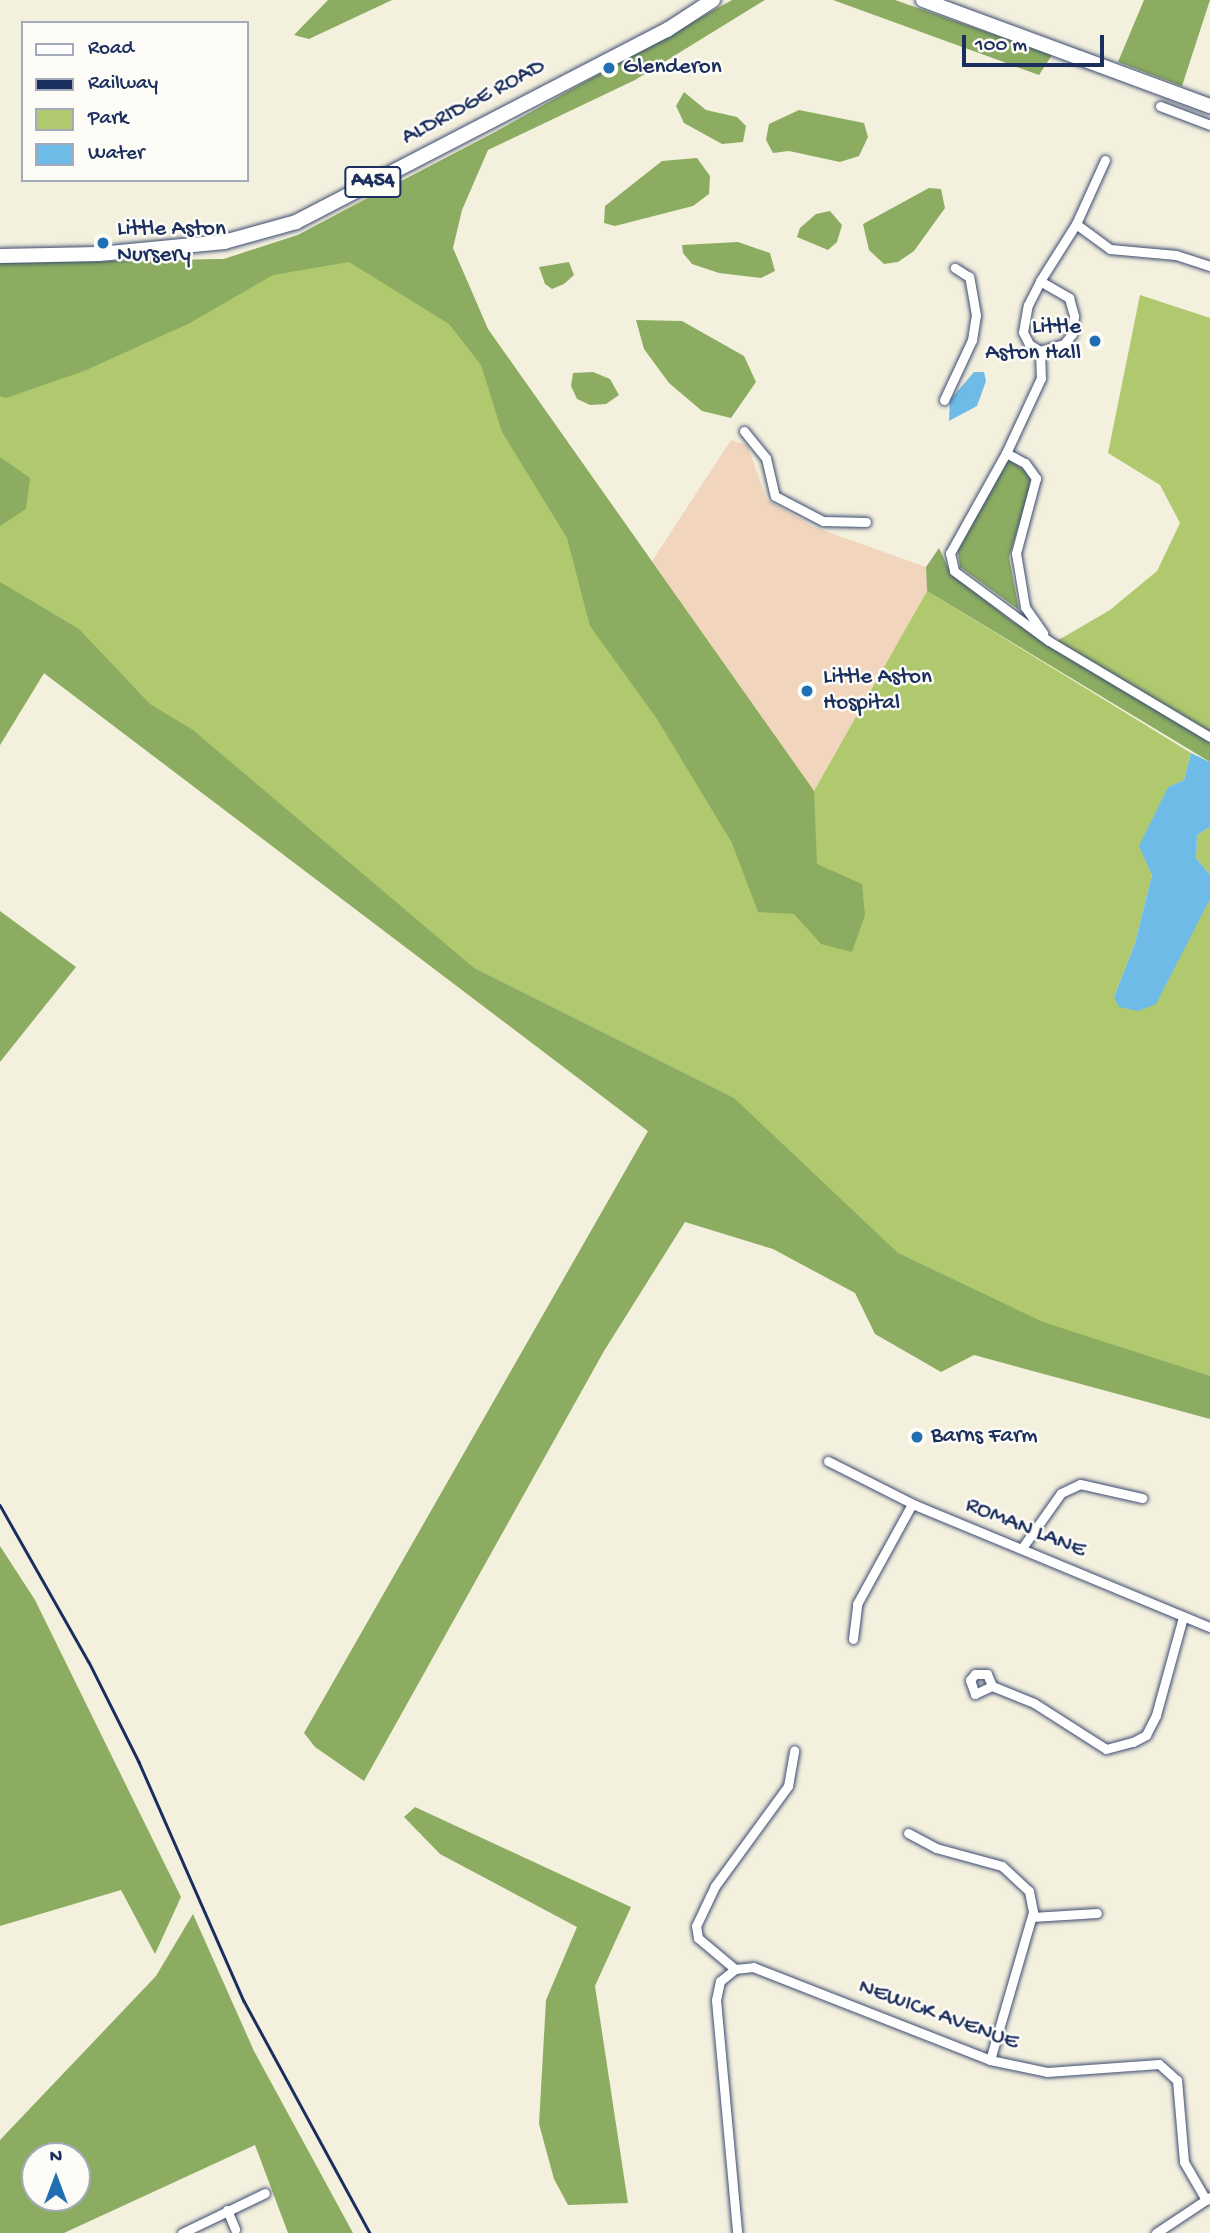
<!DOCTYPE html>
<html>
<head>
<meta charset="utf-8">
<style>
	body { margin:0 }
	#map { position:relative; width:1210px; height:2233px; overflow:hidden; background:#f4f0de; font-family:"Gochi Hand",sans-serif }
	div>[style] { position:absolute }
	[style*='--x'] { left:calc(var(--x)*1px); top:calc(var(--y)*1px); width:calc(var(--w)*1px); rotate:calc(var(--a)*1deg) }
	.built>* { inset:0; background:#f1d5bd }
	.green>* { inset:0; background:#b0c96e }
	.forest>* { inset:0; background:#8cad61 }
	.water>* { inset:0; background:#6fbbe8 }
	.roads { filter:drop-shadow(0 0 2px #3c4c71) drop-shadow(0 0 2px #3c4c71) }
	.street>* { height:9px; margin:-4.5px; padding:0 4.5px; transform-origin:4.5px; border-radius:4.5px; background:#fff }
	.primary>* { height:14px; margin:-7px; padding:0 7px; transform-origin:7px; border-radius:7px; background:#fff }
	.rail>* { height:2.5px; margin:-1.25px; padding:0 1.25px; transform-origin:1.25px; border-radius:1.25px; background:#1b2f5e }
	.dots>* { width:19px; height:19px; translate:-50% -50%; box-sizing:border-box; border:4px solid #fdfcf7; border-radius:50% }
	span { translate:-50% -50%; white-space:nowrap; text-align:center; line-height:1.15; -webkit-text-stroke:5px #fdfcf7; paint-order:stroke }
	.shield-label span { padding:2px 5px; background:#fdfcf7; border:2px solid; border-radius:5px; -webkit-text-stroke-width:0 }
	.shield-label { font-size:21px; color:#1b2f5e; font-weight:700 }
	.poi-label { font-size:23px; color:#1b2f5e }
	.left { translate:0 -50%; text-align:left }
	.right { translate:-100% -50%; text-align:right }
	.street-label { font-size:23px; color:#1b2f5e }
	.legend { position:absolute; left:21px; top:21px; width:228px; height:161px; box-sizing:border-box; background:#fdfcf7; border:2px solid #a3aaba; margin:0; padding:9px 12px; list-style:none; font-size:21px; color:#1b2f5e }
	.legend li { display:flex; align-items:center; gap:14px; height:35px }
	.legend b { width:35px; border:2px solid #a3aaba }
	.north { position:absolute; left:21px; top:2142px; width:70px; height:70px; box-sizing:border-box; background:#fdfcf7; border:2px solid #a3aaba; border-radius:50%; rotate:0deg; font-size:19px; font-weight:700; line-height:28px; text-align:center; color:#1b2f5e }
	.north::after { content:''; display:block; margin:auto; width:24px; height:32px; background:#1f6fb2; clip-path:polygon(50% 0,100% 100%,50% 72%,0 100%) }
	.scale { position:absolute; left:962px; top:35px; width:142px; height:32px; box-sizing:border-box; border:4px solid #1b2f5e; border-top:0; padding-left:9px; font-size:21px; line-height:24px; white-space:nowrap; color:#1b2f5e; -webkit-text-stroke:5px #fdfcf7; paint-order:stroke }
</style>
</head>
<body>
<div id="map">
	<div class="built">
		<i style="clip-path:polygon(731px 440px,747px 445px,767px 500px,814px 527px,926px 567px,927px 591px,814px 791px,652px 561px)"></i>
	</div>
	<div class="green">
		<i style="clip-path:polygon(387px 187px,814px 791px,927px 591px,1191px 753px,1184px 780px,1168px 787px,1157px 812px,1152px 875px,1135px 943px,1114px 997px,1210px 899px,1210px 1417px,648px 1131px,44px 673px,0 745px,0 266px,224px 259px,298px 235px)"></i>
		<i style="clip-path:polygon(1140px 295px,1210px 318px,1210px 736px,1055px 642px,1110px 610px,1157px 571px,1180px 523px,1160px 485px,1108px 453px)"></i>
		<i style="clip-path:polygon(1210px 827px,1210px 875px,1196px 858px,1197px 835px)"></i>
	</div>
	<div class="forest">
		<i style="clip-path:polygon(328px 0,392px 0,309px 39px,294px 35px)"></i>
		<i style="clip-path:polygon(732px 0,765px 0,635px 80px,488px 150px,462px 210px,453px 248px,488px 329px,814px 791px,817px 864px,862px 884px,865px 915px,852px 952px,821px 944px,794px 914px,758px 912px,732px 843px,657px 719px,590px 626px,567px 538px,502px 432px,481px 365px,449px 324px,349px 262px,273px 275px,190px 323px,84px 371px,6px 398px,0 396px,0 263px,224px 259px,298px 235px,495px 132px)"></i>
		<i style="clip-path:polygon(833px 0,895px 0,1052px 55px,1039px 75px)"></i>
		<i style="clip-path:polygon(1144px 0,1210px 0,1182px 86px,1118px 62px)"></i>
		<i style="clip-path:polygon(684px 92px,706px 110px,737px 117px,746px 126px,743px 142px,722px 144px,684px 123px,676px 106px)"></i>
		<i style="clip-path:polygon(799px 110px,864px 123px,868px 137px,859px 156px,840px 162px,789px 151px,773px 153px,766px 140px,769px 124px)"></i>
		<i style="clip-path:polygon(697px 158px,710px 176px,709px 194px,693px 206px,615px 226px,604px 223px,605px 206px,662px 161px)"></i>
		<i style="clip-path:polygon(929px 188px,941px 189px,945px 208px,914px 251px,898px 262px,884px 264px,869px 250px,863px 224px)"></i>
		<i style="clip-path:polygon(830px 211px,842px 225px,837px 242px,828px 250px,797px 237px,800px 228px,816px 214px)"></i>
		<i style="clip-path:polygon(738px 242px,770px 253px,775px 271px,761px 278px,719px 273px,692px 264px,683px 253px,682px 245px)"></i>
		<i style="clip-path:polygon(569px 262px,574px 275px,564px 284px,552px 289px,545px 284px,539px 267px)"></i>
		<i style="clip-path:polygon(636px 320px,682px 321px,744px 356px,756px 382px,731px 418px,702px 411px,669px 383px,644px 349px)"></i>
		<i style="clip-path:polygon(593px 372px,610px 379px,619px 395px,606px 404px,590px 405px,577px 399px,571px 386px,573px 373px)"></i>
		<i style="clip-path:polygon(0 457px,30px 478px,26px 509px,0 526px)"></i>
		<i style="clip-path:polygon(1008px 459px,1025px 470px,1032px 482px,1009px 557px,1019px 610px,960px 567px,958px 550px)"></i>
		<i style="clip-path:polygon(939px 548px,950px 572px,1012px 621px,1210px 743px,1210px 762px,927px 591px,926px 567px)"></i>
		<i style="clip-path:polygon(0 582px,79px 629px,150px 704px,193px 730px,474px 968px,734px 1098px,898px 1253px,1043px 1322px,1210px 1376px,1210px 1419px,974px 1355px,941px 1372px,875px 1334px,855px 1293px,773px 1249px,685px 1222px,604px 1351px,364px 1781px,315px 1747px,304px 1733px,648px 1131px,44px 673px,0 745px)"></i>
		<i style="clip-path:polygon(0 911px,76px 967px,0 1062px)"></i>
		<i style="clip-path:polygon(0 1546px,35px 1600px,181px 1897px,155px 1954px,121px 1890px,0 1926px)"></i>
		<i style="clip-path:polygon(415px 1807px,631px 1907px,595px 1986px,628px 2203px,568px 2205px,554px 2179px,539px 2124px,546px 2000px,577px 1927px,440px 1854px,404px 1817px)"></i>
		<i style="clip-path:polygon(evenodd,193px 1914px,254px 2051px,353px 2233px,288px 2233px,255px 2145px,64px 2233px,0 2233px,0 2140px,156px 1976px,193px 1914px,35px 2156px,77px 2156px,77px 2198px,35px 2198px,35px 2156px)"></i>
	</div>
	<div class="water">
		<i style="clip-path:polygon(974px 372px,984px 372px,986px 381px,977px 406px,949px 421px,950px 400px)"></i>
		<i style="clip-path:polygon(1191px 753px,1210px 762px,1210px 827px,1197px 835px,1196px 858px,1210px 875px,1210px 899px,1156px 1004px,1138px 1011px,1119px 1007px,1114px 997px,1135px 943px,1152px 875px,1139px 846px,1168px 787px,1184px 780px)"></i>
	</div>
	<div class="roads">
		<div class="street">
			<i style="--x:1160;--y:106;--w:53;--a:20.8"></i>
			<i style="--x:1105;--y:160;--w:70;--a:114.4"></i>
			<i style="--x:1076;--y:224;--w:67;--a:122.3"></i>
			<i style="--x:1040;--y:281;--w:34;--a:30"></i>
			<i style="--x:1069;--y:298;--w:19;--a:74"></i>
			<i style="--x:1074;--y:316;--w:18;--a:96"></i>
			<i style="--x:1072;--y:334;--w:13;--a:129"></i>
			<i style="--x:1064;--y:344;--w:25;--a:164"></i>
			<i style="--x:1040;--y:351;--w:27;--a:88"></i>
			<i style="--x:1041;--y:378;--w:83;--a:115"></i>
			<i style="--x:1006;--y:453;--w:115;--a:119.2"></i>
			<i style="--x:950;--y:553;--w:18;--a:77"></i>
			<i style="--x:954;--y:571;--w:118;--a:36.4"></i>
			<i style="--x:1049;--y:641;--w:187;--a:30.8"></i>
			<i style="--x:1076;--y:224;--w:42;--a:36.3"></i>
			<i style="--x:1110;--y:249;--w:66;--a:5.2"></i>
			<i style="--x:1176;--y:255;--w:36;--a:18"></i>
			<i style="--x:1040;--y:351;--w:13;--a:-148"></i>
			<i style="--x:1029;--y:344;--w:13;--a:-117"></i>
			<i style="--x:1023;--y:332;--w:27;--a:-80"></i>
			<i style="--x:1028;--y:305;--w:27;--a:-63"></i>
			<i style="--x:944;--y:400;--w:66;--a:-65"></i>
			<i style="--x:972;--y:340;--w:25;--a:-81"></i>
			<i style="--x:976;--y:315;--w:39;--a:-100"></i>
			<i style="--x:969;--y:277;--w:17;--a:-147"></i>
			<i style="--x:744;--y:431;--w:35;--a:51"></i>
			<i style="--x:766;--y:458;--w:39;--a:77"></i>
			<i style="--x:775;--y:496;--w:54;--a:27.5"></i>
			<i style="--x:823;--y:521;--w:43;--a:1.3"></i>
			<i style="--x:1006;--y:453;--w:21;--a:28"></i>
			<i style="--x:1025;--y:463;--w:19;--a:54"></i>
			<i style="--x:1036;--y:478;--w:78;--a:104.9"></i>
			<i style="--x:1016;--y:553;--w:55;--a:80.5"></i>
			<i style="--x:1025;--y:607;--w:32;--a:55"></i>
			<i style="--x:828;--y:1461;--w:97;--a:26.8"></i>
			<i style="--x:915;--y:1505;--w:319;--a:22.5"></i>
			<i style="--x:1022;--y:1548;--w:67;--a:-54.7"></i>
			<i style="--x:1061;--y:1493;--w:21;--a:-25"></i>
			<i style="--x:1080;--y:1484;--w:64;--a:12.7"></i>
			<i style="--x:853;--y:1639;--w:35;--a:-83"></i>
			<i style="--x:857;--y:1604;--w:114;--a:-61.2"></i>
			<i style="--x:992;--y:1686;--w:19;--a:155"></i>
			<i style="--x:975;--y:1694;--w:15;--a:-110"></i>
			<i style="--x:970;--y:1680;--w:8;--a:-50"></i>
			<i style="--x:975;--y:1674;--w:12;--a:0"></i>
			<i style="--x:987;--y:1674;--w:13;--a:67"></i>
			<i style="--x:992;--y:1686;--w:45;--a:22"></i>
			<i style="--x:1034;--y:1703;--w:85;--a:32.6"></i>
			<i style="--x:1106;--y:1749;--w:28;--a:-15"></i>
			<i style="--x:1133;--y:1742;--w:15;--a:-28"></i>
			<i style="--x:1146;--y:1735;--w:22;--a:-63"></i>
			<i style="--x:1156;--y:1715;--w:102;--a:-74.6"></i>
			<i style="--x:908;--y:1833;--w:32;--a:28"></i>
			<i style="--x:936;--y:1848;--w:68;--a:15.3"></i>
			<i style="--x:1002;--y:1866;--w:37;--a:43"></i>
			<i style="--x:1029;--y:1891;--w:21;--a:79"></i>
			<i style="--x:1033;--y:1912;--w:154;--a:106.2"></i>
			<i style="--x:1032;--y:1917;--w:65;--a:-3.5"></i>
			<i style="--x:735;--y:1969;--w:18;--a:-6"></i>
			<i style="--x:753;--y:1967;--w:255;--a:21.4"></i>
			<i style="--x:990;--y:2060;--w:58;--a:11.9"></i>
			<i style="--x:1047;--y:2072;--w:112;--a:-4.1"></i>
			<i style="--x:1159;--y:2064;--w:24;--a:42"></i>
			<i style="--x:1177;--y:2080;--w:82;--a:85.1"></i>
			<i style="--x:1184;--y:2162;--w:44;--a:59.9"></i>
			<i style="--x:735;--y:1969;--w:19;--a:141"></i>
			<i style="--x:720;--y:1981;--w:19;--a:102"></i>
			<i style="--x:716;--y:2000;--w:234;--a:84.8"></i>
			<i style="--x:735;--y:1969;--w:48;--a:-140"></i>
			<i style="--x:698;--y:1938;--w:12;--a:-99"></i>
			<i style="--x:696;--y:1926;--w:44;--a:-64.6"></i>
			<i style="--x:715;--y:1886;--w:124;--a:-53.9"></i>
			<i style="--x:788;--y:1786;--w:36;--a:-80"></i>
			<i style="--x:227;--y:2210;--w:21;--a:67"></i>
			<i style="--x:182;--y:2233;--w:92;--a:-25.7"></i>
			<i style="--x:1156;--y:2233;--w:65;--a:-33.7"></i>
		</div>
		<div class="primary">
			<i style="--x:923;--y:0;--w:306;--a:20.3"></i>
			<i style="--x:0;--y:256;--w:99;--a:-1.2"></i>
			<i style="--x:99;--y:254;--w:126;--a:-5.5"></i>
			<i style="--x:224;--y:242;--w:75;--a:-15.5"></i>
			<i style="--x:296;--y:222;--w:418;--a:-27.4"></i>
			<i style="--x:667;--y:30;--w:55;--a:-33.1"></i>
		</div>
	</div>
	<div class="rail">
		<i style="--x:0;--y:1505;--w:180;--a:60.5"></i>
		<i style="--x:89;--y:1662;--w:112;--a:63.4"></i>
		<i style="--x:139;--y:1762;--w:261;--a:66.3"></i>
		<i style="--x:244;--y:2001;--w:264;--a:61.5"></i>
	</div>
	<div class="dots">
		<i style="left:609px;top:68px;background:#1f6fb2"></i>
		<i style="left:103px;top:243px;background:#1f6fb2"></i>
		<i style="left:1095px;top:341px;background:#1f6fb2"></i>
		<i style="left:807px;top:691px;background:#1f6fb2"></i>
		<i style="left:917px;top:1437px;background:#1f6fb2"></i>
	</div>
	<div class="shield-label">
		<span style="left:373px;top:182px">A454</span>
	</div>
	<div class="poi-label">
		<span class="left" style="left:623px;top:68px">Glenderon</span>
		<span class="left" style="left:117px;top:243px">Little Aston<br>Nursery</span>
		<span class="right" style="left:1081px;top:341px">Little<br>Aston Hall</span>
		<span class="left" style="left:823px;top:691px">Little Aston<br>Hospital</span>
		<span class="left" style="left:931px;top:1437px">Barns Farm</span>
	</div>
	<div class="street-label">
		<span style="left:474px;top:103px;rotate:-28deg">ALDRIDGE ROAD</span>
		<span style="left:1025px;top:1529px;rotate:22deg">ROMAN LANE</span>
		<span style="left:938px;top:2016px;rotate:20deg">NEWICK AVENUE</span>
	</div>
	<ul class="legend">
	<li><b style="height:9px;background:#fff"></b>Road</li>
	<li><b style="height:9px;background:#1b2f5e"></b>Railway</li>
	<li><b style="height:19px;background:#b0c96e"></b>Park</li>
	<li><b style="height:19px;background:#6fbbe8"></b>Water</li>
	</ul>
	<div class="north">N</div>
	<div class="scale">100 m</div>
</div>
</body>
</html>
